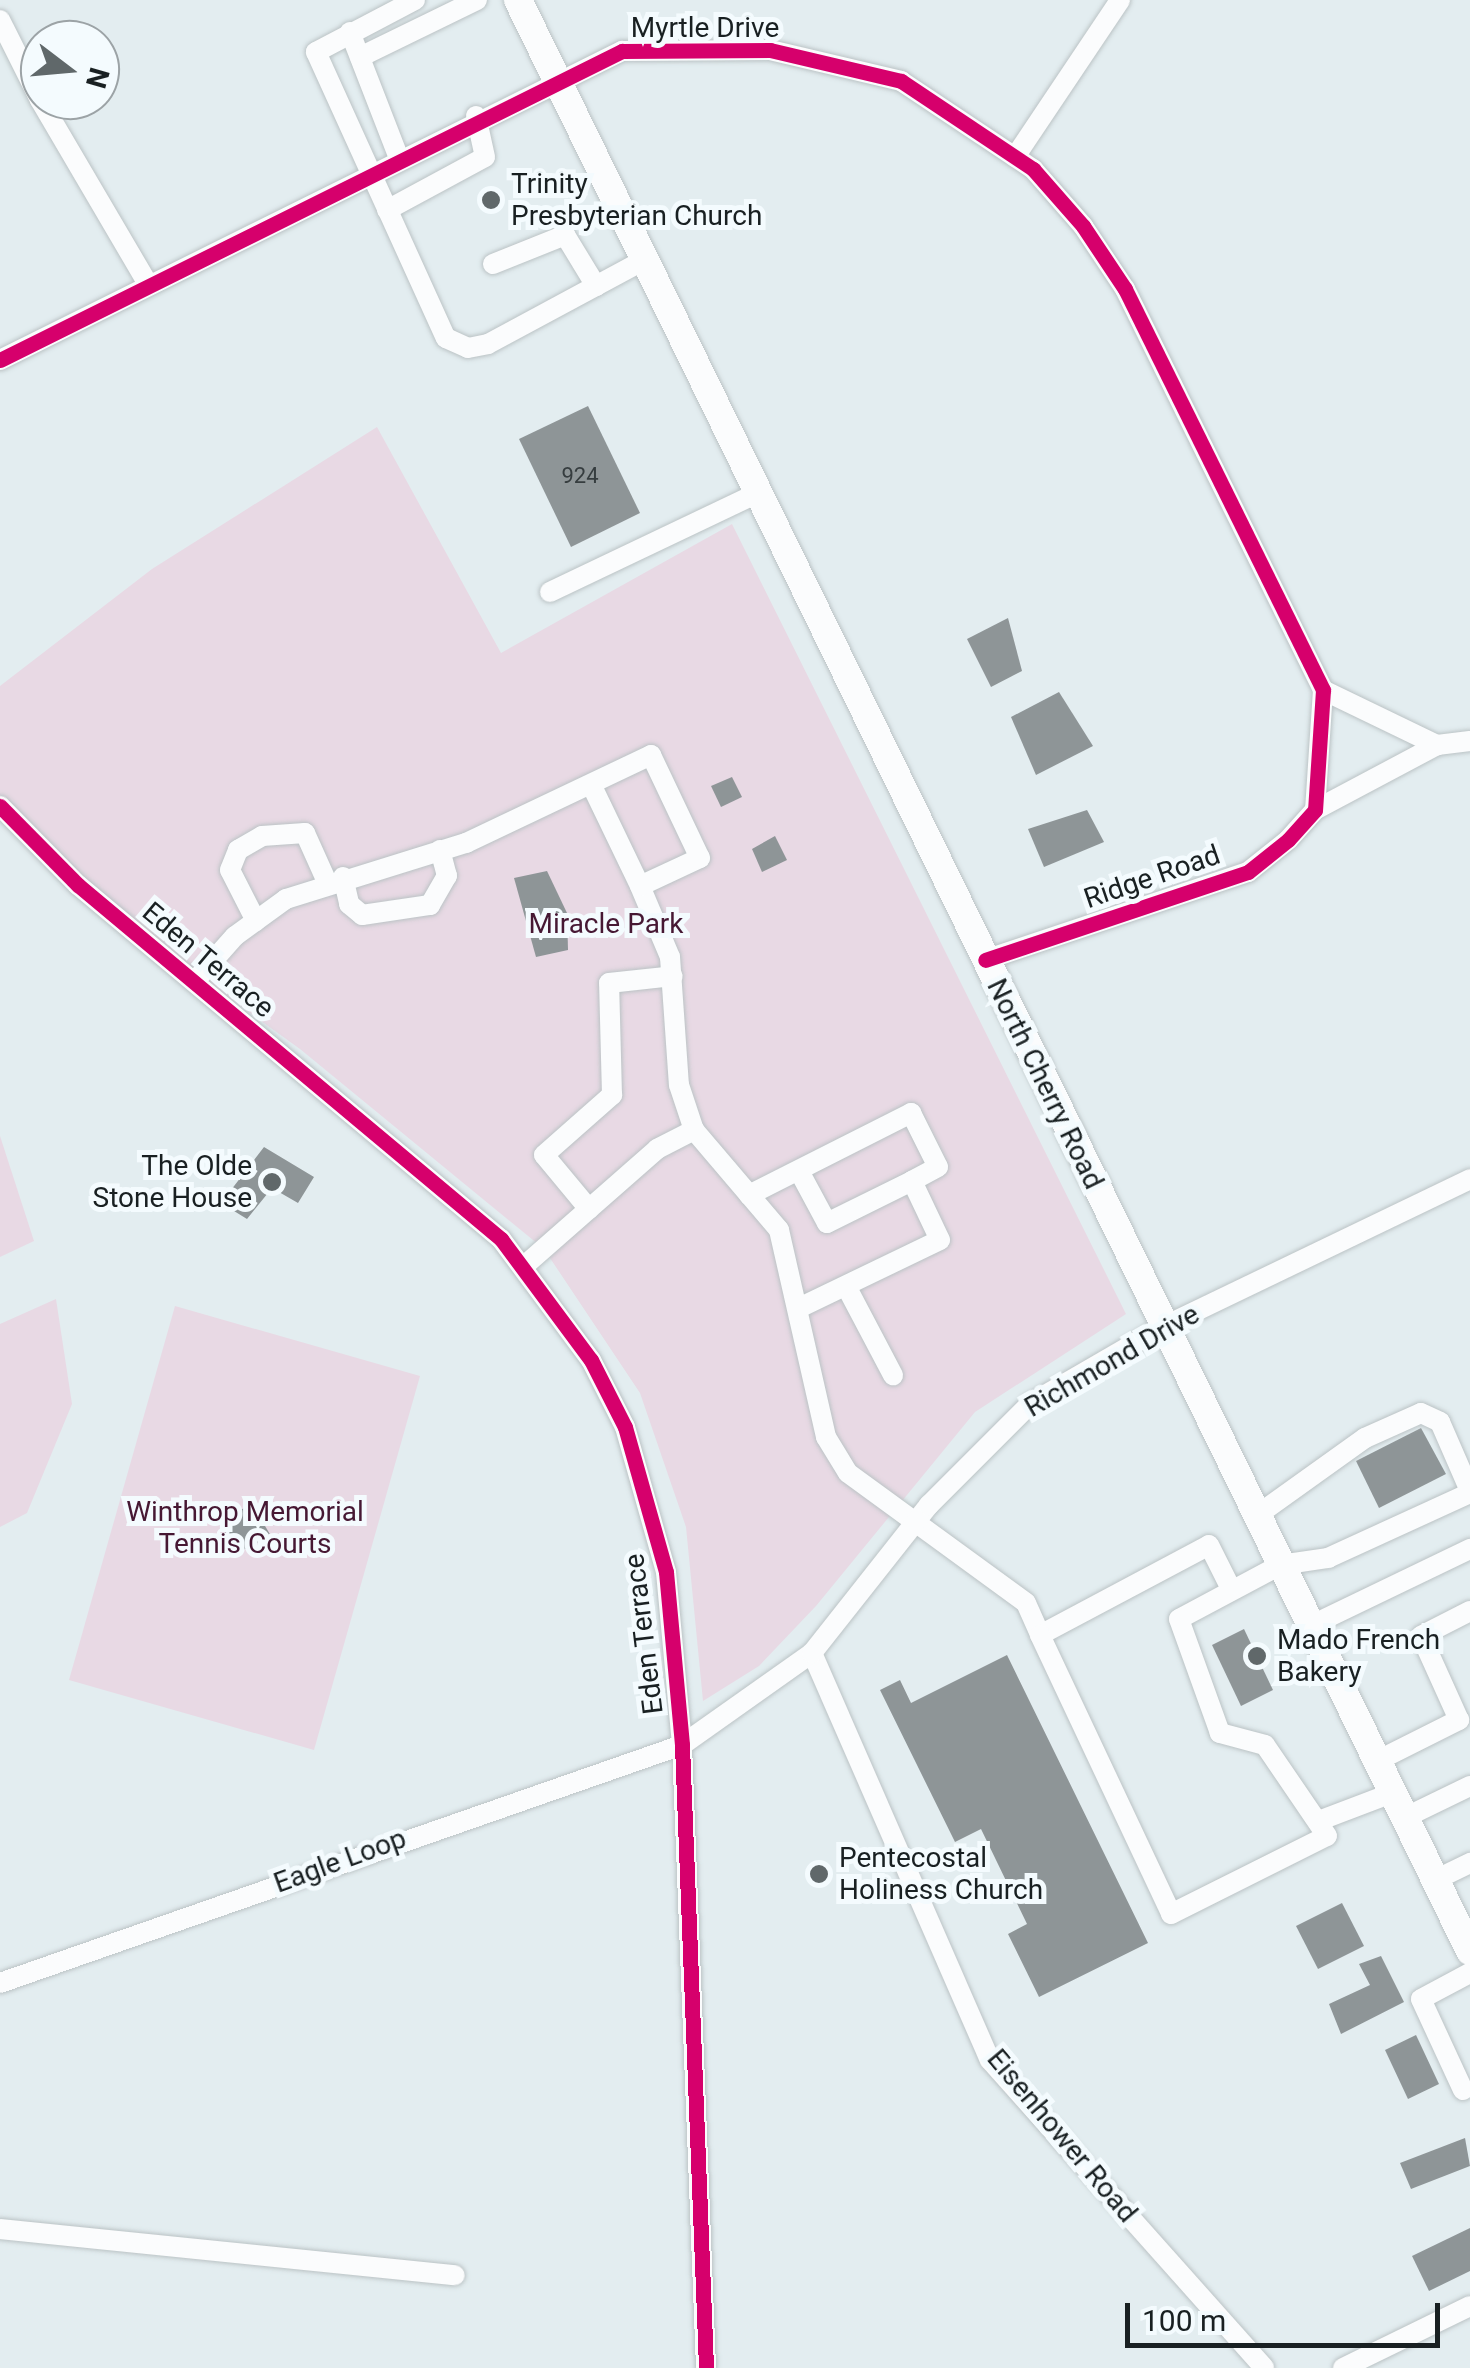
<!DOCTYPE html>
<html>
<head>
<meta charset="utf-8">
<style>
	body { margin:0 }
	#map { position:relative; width:1470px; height:2368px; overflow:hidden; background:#e3edf0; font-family:Roboto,sans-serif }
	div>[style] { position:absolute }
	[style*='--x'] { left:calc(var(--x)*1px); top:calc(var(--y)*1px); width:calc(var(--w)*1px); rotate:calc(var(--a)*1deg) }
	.green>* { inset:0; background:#e8d9e4 }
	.building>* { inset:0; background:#8e9597 }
	.roads { filter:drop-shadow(0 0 2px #bbc3c5) drop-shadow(0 0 2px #bbc3c5) }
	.minor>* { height:20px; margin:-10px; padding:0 10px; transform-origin:10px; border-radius:10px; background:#fbfcfd }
	.major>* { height:28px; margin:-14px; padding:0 14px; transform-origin:14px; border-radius:14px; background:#fbfcfd }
	.cycleway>* { height:15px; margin:-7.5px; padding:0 7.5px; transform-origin:7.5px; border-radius:7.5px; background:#d6006c }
	.dots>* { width:28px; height:28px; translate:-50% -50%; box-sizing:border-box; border:5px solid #f4fbfe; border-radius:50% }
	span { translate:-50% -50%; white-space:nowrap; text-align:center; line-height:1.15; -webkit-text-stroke:10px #f4fbfe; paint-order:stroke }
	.number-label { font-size:22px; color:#363d3f }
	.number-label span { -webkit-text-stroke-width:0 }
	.street-label { font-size:28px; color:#192022 }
	.poi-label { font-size:28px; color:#192022 }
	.left { translate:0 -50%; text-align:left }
	.right { translate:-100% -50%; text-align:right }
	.park-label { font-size:28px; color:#461833 }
	.north { position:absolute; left:20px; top:20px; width:100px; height:100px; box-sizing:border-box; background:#f4fbfe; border:2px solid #9ca3a6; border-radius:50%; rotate:106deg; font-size:28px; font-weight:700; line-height:40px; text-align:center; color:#192022 }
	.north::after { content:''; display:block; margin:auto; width:35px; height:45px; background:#60686a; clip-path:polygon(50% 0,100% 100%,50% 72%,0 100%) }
	.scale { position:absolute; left:1125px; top:2303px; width:315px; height:45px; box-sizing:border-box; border:5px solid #192022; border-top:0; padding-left:12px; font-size:30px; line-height:35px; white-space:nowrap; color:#192022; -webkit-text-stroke:8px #f4fbfe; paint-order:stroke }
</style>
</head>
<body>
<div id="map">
	<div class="green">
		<i style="clip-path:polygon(377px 427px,501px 653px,732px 524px,1126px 1314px,975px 1412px,816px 1606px,759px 1666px,703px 1701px,686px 1527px,640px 1393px,544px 1249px,300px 1049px,114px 915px,0 801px,0 686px,152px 569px)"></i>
		<i style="clip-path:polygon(0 1136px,34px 1241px,0 1257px)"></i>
		<i style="clip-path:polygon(56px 1299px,72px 1404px,27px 1513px,0 1527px,0 1324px)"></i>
		<i style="clip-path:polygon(175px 1306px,420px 1376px,314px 1750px,69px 1680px)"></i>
	</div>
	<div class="building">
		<i style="clip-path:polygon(588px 406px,640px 513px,571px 547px,519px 439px)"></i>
		<i style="clip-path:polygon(1008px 618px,1022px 671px,991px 687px,967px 639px)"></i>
		<i style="clip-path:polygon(1059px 692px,1093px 746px,1036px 775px,1011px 717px)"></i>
		<i style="clip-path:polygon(732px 777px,742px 797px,721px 807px,711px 786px)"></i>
		<i style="clip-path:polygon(1087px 810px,1104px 842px,1044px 867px,1028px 829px)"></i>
		<i style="clip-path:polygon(775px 836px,787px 860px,762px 872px,752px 849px)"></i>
		<i style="clip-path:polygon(547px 871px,567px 913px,568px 950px,536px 957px,514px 878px)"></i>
		<i style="clip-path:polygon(264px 1147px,314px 1177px,298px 1203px,272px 1188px,247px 1219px,221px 1203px)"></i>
		<i style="clip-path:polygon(1421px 1428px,1446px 1474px,1379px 1508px,1356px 1461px)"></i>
		<i style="clip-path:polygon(252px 1504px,271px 1536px,237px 1553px,219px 1521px)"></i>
		<i style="clip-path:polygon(1244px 1629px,1273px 1690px,1241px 1706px,1212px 1645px)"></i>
		<i style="clip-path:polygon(1007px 1655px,1148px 1943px,1039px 1997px,1008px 1934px,1027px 1924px,981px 1829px,955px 1842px,880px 1690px,900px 1680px,911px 1703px)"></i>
		<i style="clip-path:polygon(1342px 1903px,1364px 1946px,1318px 1969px,1296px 1926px)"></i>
		<i style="clip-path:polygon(1381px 1956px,1404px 2002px,1341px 2034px,1329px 2004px,1370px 1985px,1359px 1964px)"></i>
		<i style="clip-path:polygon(1416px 2035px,1439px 2084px,1408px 2099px,1385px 2050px)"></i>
		<i style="clip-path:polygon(1465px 2138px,1470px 2166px,1411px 2189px,1400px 2163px)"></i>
		<i style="clip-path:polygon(1470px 2228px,1470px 2271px,1429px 2291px,1412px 2256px)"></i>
	</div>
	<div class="roads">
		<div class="minor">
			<i style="--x:415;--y:0;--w:112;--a:152.3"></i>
			<i style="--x:316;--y:52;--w:314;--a:65.6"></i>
			<i style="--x:446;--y:338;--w:24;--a:24"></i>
			<i style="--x:468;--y:348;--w:20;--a:-11"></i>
			<i style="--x:488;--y:344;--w:177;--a:-28.3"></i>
			<i style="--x:0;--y:20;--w:89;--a:63.4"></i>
			<i style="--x:350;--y:32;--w:133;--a:68.8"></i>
			<i style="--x:360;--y:57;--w:130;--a:-26"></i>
			<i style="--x:40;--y:100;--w:210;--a:59.6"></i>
			<i style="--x:1015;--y:157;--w:189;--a:-56.2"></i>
			<i style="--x:387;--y:210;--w:111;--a:-28.4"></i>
			<i style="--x:485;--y:157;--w:42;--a:-102.4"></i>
			<i style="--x:493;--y:264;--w:78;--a:-21.9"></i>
			<i style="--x:565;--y:235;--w:60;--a:58.7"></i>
			<i style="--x:0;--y:360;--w:695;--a:-26.42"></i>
			<i style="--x:622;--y:51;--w:148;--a:-0.4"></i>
			<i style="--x:770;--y:50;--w:135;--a:13.3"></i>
			<i style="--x:901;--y:81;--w:159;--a:33.7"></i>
			<i style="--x:1033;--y:169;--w:76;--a:48.7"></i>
			<i style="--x:1083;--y:226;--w:76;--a:56.3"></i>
			<i style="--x:1125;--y:289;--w:447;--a:63.7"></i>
			<i style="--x:1323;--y:690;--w:120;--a:93.8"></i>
			<i style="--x:1315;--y:810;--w:40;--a:132"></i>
			<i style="--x:1288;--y:840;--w:51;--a:141.3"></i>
			<i style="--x:1248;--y:872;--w:277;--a:161.5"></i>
			<i style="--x:550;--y:592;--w:230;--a:-25.5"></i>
			<i style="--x:1323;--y:690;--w:127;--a:25.8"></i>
			<i style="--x:1437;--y:745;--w:33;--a:-7"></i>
			<i style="--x:0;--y:806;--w:111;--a:45.4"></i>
			<i style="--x:78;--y:885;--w:552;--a:39.93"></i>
			<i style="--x:501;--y:1239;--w:151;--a:53.4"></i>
			<i style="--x:591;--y:1360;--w:75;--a:63.1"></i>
			<i style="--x:625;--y:1427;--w:151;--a:74.2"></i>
			<i style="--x:666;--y:1572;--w:174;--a:84.7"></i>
			<i style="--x:682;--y:1745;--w:623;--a:87.79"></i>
			<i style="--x:1315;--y:810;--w:138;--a:-28"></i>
			<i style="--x:343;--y:877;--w:28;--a:77"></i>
			<i style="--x:349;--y:904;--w:17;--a:40"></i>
			<i style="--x:362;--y:915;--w:69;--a:-8.4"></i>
			<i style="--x:430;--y:905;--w:34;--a:-60"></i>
			<i style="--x:447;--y:876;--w:27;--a:-105"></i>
			<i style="--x:640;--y:886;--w:77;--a:67.1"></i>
			<i style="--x:670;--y:957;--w:128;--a:86"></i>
			<i style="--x:679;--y:1085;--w:47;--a:71.6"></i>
			<i style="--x:694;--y:1130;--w:131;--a:49.6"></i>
			<i style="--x:779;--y:1230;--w:212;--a:77.2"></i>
			<i style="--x:826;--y:1437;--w:42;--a:58.6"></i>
			<i style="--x:848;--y:1473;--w:220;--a:36.1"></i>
			<i style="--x:1026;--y:1603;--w:35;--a:66"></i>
			<i style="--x:1040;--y:1635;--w:191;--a:-28"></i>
			<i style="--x:1209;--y:1545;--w:49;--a:63.4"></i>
			<i style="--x:256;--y:921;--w:57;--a:-117"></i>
			<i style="--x:230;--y:870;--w:22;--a:-68"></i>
			<i style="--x:238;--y:850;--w:28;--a:-30"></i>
			<i style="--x:262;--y:836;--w:43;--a:-4"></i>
			<i style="--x:305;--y:833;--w:54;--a:65.8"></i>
			<i style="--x:195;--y:981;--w:60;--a:-48.4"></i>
			<i style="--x:235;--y:936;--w:63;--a:-36"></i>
			<i style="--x:286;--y:899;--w:189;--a:-17.3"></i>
			<i style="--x:466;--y:843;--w:205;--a:-25.4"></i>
			<i style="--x:651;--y:755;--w:114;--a:64.6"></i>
			<i style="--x:700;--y:858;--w:66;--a:155"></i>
			<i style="--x:640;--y:886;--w:113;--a:-115.7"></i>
			<i style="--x:799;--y:1171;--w:59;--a:61.7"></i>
			<i style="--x:827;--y:1223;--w:95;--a:-26.3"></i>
			<i style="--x:749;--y:1195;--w:182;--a:-26.8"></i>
			<i style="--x:911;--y:1113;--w:60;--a:63.4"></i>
			<i style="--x:938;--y:1167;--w:30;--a:152"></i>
			<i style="--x:912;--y:1181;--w:65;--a:64.6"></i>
			<i style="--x:940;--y:1240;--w:152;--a:154.3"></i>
			<i style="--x:589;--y:1209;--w:70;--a:-129.8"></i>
			<i style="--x:544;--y:1155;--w:91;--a:-41.4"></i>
			<i style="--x:612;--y:1095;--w:112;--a:-91.5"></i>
			<i style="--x:609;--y:983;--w:64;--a:-6.2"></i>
			<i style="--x:524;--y:1266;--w:177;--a:-41.3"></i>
			<i style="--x:657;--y:1149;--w:42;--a:-27.2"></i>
			<i style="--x:846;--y:1286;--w:101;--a:62.2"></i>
			<i style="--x:1256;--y:1516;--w:134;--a:-35.6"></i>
			<i style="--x:1365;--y:1438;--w:61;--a:-24.1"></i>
			<i style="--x:1421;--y:1413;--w:21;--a:25"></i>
			<i style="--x:1440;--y:1422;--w:75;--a:66.5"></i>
			<i style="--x:1310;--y:1626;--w:178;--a:-25.7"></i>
			<i style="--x:1040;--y:1635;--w:308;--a:64.8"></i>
			<i style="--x:1171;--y:1914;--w:174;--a:-26.6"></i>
			<i style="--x:1327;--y:1836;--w:110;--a:-124.3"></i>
			<i style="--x:1265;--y:1745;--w:47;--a:-165.1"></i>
			<i style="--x:1220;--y:1733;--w:121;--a:-109.8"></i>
			<i style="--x:1179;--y:1619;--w:115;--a:-28.1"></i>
			<i style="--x:1280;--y:1565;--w:49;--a:-8.3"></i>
			<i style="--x:1328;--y:1558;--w:156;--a:-24.6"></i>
			<i style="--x:812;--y:1653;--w:444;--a:66.4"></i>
			<i style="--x:990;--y:2060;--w:412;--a:48.3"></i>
			<i style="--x:1377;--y:1761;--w:92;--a:-26.6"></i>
			<i style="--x:1459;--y:1720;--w:92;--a:-114.3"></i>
			<i style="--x:1421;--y:1636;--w:55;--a:-27"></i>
			<i style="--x:1406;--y:1817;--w:71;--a:-25.8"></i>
			<i style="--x:1321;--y:1820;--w:76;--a:-20.8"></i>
			<i style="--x:1435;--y:1880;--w:39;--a:-26"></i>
			<i style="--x:0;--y:1983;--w:722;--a:-19.24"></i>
			<i style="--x:682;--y:1745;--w:159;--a:-35.3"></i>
			<i style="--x:812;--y:1653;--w:189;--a:-51.7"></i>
			<i style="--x:929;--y:1505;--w:143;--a:-45"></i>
			<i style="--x:1030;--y:1404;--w:154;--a:-30.1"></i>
			<i style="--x:1163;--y:1327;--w:341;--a:-25.7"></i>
			<i style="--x:1463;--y:2090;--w:100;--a:-114.8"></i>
			<i style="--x:1421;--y:1999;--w:55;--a:-28"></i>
			<i style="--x:0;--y:2229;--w:457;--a:5.8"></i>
			<i style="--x:1343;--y:2368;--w:141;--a:-26"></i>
		</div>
		<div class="major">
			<i style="--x:518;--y:0;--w:2171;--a:63.99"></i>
		</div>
	</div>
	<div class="cycleway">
		<i style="--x:0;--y:360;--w:695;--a:-26.42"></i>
		<i style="--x:622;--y:51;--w:148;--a:-0.4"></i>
		<i style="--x:770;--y:50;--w:135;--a:13.3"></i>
		<i style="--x:901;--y:81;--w:159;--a:33.7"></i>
		<i style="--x:1033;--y:169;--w:76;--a:48.7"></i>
		<i style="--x:1083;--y:226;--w:76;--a:56.3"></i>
		<i style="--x:1125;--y:289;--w:447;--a:63.7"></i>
		<i style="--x:1323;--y:690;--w:120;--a:93.8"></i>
		<i style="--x:1315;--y:810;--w:40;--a:132"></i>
		<i style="--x:1288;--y:840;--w:51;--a:141.3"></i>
		<i style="--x:1248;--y:872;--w:277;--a:161.5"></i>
		<i style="--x:0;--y:806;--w:111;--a:45.4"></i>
		<i style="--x:78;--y:885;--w:552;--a:39.93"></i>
		<i style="--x:501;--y:1239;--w:151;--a:53.4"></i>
		<i style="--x:591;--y:1360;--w:75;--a:63.1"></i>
		<i style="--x:625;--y:1427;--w:151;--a:74.2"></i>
		<i style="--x:666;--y:1572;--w:174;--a:84.7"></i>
		<i style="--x:682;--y:1745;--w:623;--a:87.79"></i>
	</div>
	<div class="dots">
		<i style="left:491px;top:200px;background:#60686a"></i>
		<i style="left:272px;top:1182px;background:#60686a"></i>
		<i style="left:1257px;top:1656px;background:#60686a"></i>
		<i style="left:819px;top:1874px;background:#60686a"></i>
	</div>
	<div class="number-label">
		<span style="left:580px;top:476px">924</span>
	</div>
	<div class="street-label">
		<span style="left:705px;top:28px">Myrtle Drive</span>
		<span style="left:1152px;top:877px;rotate:-19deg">Ridge Road</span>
		<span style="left:208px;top:960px;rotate:40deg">Eden Terrace</span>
		<span style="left:1045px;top:1084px;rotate:64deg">North Cherry Road</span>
		<span style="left:1112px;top:1361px;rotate:-30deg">Richmond Drive</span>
		<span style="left:644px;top:1634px;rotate:-97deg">Eden Terrace</span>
		<span style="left:340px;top:1861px;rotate:-20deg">Eagle Loop</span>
		<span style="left:1062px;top:2136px;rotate:50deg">Eisenhower Road</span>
	</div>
	<div class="poi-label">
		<span class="left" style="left:511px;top:200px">Trinity<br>Presbyterian Church</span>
		<span class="right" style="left:252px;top:1182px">The Olde<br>Stone House</span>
		<span class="left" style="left:1277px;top:1656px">Mado French<br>Bakery</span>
		<span class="left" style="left:839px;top:1874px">Pentecostal<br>Holiness Church</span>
	</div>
	<div class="park-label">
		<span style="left:606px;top:924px">Miracle Park</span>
		<span style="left:245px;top:1528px">Winthrop Memorial<br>Tennis Courts</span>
	</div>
	<div class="north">N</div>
	<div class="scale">100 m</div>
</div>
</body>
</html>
